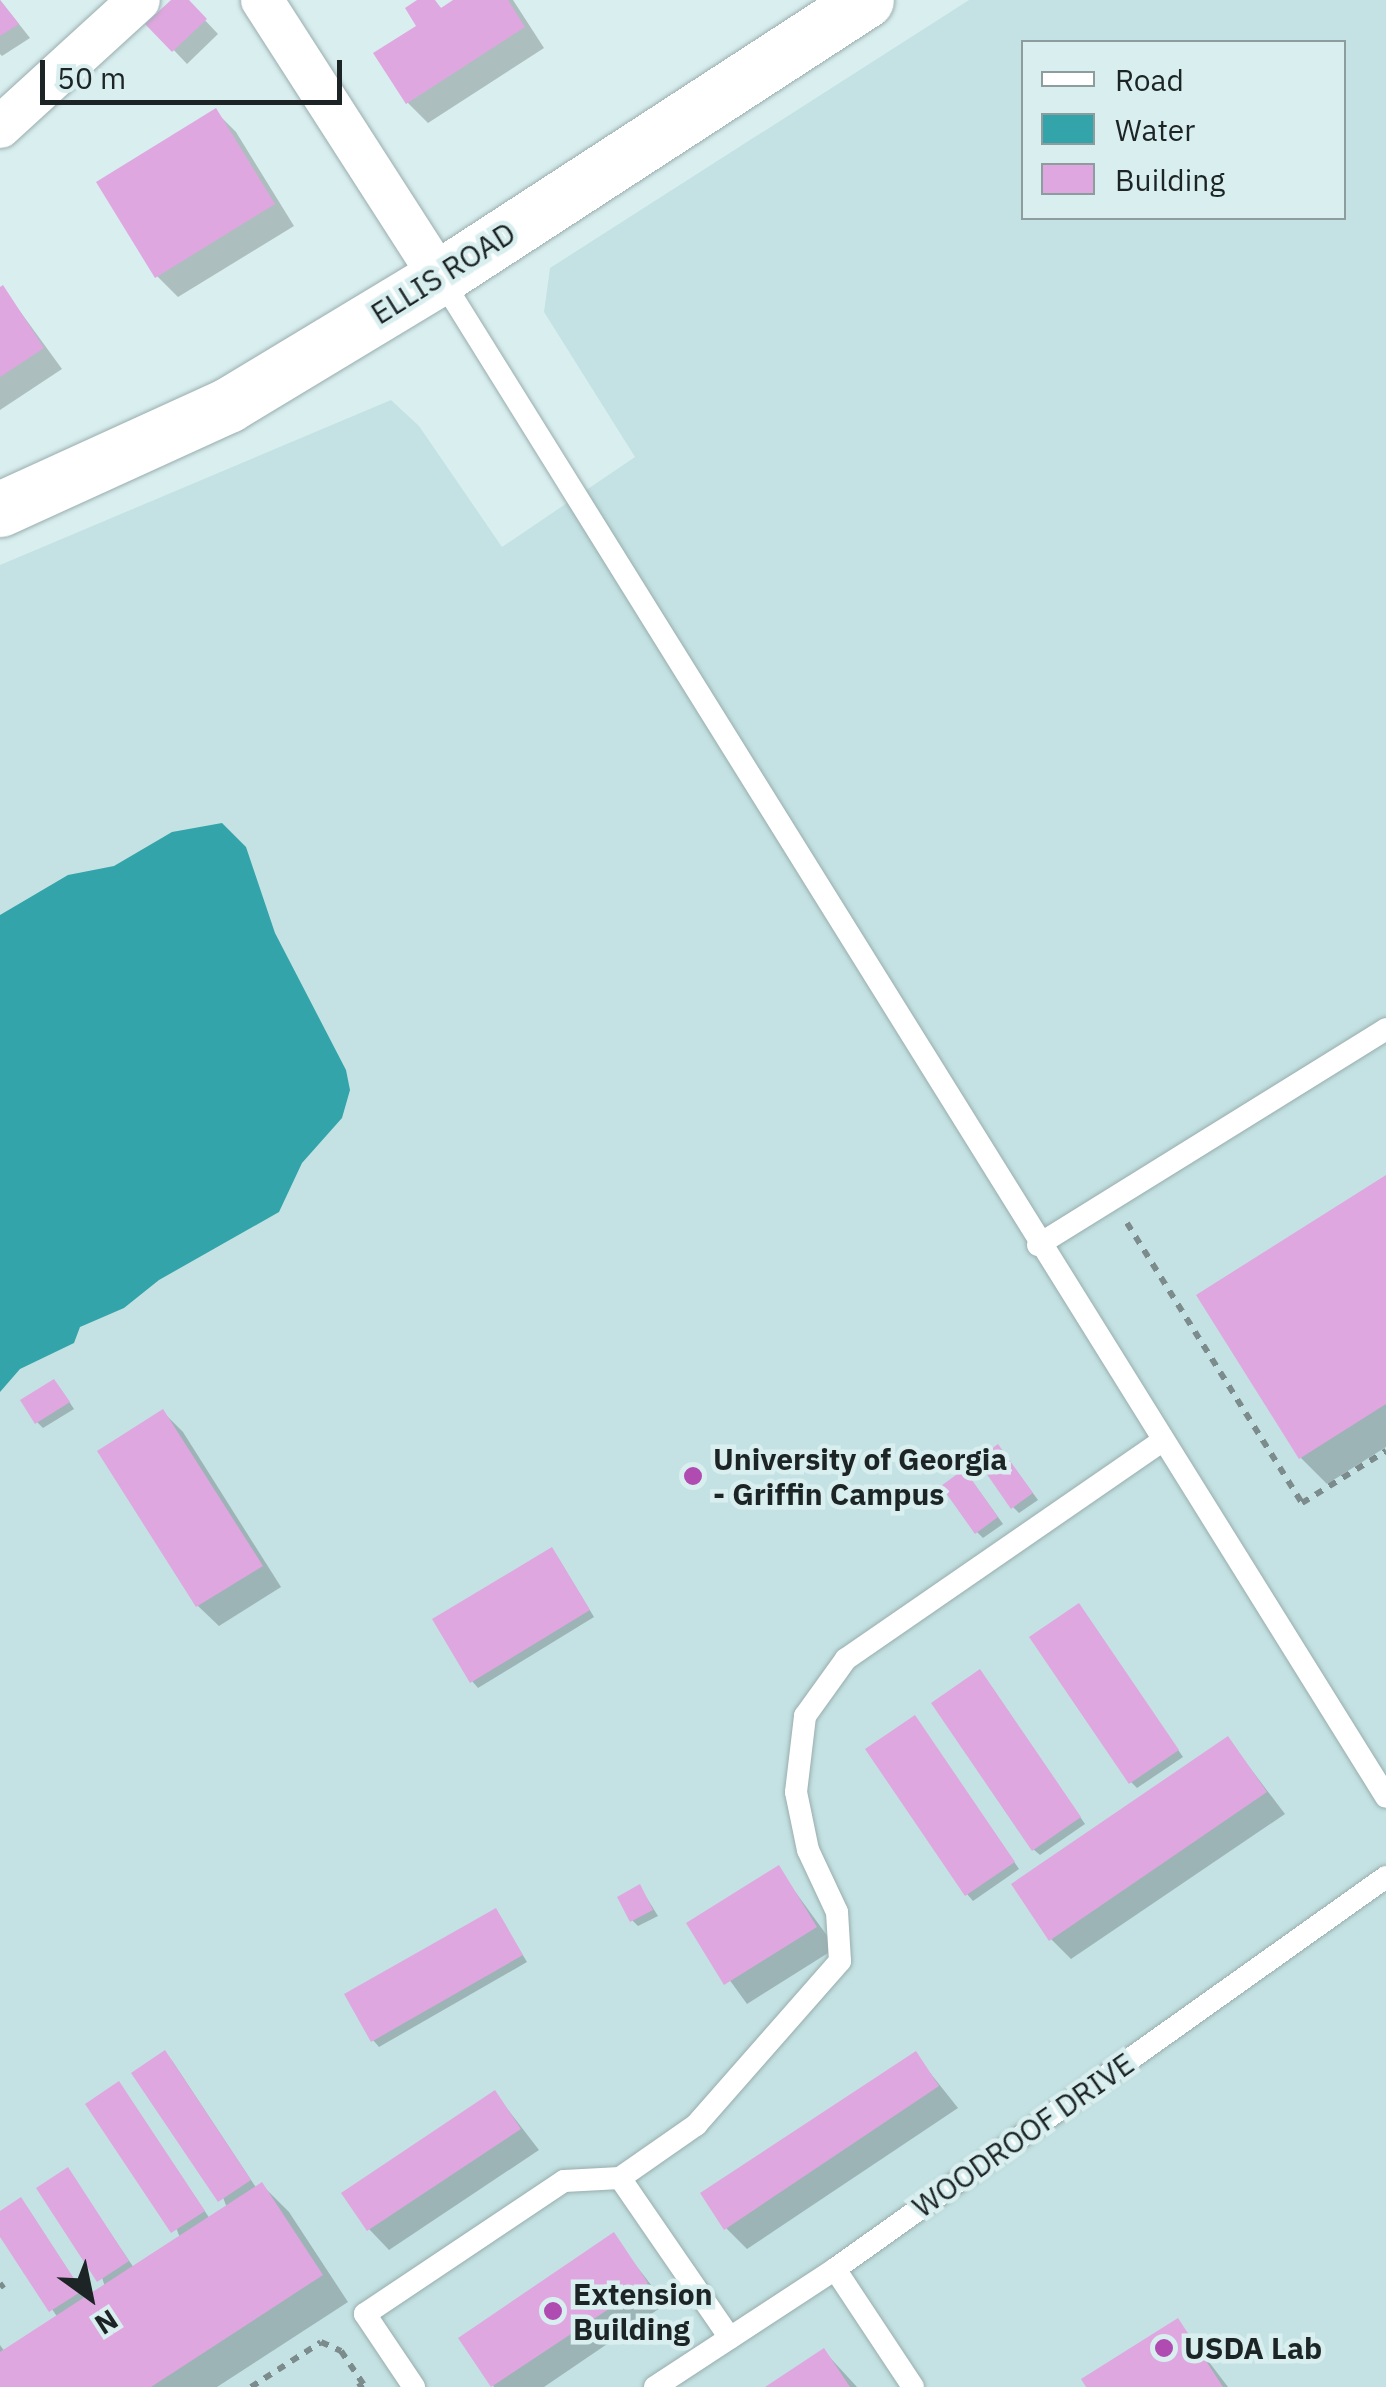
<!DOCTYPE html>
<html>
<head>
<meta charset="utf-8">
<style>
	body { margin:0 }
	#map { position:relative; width:1386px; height:2387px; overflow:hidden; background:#d9eeef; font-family:"IBM Plex Sans",sans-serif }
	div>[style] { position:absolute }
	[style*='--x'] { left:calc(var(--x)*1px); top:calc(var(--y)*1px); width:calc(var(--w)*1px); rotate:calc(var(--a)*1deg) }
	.built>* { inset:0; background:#c4e2e3 }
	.water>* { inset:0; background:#33a4a9 }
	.shadow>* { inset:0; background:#0003 }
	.building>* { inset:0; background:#dfa7df }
	.path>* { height:6px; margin-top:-3px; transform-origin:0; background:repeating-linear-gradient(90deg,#7c8b8c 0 8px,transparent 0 16px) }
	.roads { filter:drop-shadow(0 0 2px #99adae) drop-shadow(0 0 2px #99adae) }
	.lane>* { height:22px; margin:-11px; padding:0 11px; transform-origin:11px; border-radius:11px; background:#fff }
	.street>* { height:42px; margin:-21px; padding:0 21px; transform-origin:21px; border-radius:21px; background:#fff }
	.secondary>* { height:55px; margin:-27.5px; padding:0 27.5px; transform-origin:27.5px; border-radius:27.5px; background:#fff }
	.dots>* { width:28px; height:28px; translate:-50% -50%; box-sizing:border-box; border:5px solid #d9eeef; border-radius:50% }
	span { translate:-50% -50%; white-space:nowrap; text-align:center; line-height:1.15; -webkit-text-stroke:9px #d9eeef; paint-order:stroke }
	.street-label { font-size:30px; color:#1c2425 }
	.poi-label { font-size:30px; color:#1c2425; font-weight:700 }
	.left { translate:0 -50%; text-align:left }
	.legend { position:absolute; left:1021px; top:40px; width:325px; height:180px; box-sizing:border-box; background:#d9eeef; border:2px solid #8d9d9e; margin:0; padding:12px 18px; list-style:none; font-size:30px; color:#1c2425 }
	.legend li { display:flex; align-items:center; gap:20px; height:50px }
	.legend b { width:50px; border:2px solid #8d9d9e }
	.north { position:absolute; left:40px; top:2247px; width:100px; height:100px; -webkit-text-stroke:8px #d9eeef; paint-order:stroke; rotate:147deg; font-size:28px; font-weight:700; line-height:40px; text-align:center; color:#1c2425 }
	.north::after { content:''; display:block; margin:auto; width:35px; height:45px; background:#1c2425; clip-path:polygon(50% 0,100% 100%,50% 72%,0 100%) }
	.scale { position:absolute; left:40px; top:60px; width:302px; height:45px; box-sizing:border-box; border:5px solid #1c2425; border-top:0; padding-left:12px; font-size:30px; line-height:35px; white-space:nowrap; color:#1c2425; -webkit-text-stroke:8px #d9eeef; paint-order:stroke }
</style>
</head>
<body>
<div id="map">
	<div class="built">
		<i style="clip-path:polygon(evenodd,969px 0,1386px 0,1386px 2387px,0 2387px,0 565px,391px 400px,419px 426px,502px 547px,635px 457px,544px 312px,550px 268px,969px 0,1024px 42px,1344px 42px,1344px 218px,1024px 218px,1024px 42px)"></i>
	</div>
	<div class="water">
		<i style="clip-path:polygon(222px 823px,246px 847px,275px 933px,346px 1070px,350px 1090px,342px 1118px,302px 1163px,279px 1212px,159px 1280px,124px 1308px,80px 1327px,74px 1343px,20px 1369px,0 1392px,0 915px,68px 875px,114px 866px,172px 832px)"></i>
	</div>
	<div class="shadow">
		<i style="clip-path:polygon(0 0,30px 38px,2px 56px,0 54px)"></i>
		<i style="clip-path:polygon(175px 0,186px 0,218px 34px,187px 64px,149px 24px)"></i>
		<i style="clip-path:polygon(422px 0,444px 9px,458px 0,513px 0,544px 48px,428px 123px,408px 103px)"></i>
		<i style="clip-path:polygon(216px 112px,236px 132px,294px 226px,178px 297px,157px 276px,100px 183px)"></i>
		<i style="clip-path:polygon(3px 288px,62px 369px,0 410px,0 290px)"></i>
		<i style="clip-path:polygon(1386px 1178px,1386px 1447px,1327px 1484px,1301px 1458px)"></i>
		<i style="clip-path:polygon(60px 1388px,74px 1409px,43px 1428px,37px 1422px)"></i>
		<i style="clip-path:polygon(163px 1412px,183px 1432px,281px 1587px,219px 1626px,198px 1606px,100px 1452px)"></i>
		<i style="clip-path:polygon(1004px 1454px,1038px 1500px,1019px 1513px,1013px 1507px)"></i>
		<i style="clip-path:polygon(970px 1478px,1003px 1524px,983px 1538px,977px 1532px)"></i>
		<i style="clip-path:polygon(557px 1556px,594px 1617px,478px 1688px,472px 1681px)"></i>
		<i style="clip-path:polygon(1084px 1613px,1183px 1757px,1137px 1788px,1131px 1782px)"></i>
		<i style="clip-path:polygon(986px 1679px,1085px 1824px,1040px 1855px,1033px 1849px)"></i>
		<i style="clip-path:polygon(920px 1724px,1019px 1869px,973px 1901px,967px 1894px)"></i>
		<i style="clip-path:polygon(1228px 1739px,1285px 1814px,1071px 1959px,1051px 1939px)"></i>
		<i style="clip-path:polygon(778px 1868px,836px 1948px,747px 2004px,689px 1924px)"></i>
		<i style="clip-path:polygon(640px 1887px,658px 1916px,638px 1926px,632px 1920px)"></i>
		<i style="clip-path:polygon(496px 1911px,527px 1962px,379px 2047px,373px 2040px)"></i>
		<i style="clip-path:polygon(915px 2054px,958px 2108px,747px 2249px,726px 2228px)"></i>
		<i style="clip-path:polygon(171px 2059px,257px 2189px,262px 2185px,289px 2212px,348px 2302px,217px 2387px,0 2387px,0 2345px,5px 2352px,58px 2318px,0 2232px,0 2214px,27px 2207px,87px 2299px,105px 2287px,68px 2170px,134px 2268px,180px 2238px,124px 2090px,210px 2219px,227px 2208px)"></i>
		<i style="clip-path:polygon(495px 2093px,539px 2150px,389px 2250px,369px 2229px)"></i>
		<i style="clip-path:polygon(613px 2236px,666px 2304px,544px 2387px,494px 2387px,461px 2339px)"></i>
		<i style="clip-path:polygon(1178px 2321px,1228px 2387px,1089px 2387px)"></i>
		<i style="clip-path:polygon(824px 2351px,857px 2387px,769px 2387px)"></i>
	</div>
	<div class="building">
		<i style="clip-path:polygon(0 0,19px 24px,0 36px)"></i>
		<i style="clip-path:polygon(171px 0,189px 0,207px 19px,172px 52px,145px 24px)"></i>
		<i style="clip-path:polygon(417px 0,435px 0,441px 8px,453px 0,508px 0,525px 27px,406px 104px,373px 53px,416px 26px,405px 8px)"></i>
		<i style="clip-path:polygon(216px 108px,275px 204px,155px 278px,96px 182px)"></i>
		<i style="clip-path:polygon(3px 285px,44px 348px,0 377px,0 287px)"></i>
		<i style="clip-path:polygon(1386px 1175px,1386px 1404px,1299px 1459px,1196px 1295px)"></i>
		<i style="clip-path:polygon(54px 1379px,70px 1402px,35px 1424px,20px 1400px)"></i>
		<i style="clip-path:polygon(163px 1409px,263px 1566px,196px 1607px,97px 1451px)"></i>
		<i style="clip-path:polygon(998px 1444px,1033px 1493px,1011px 1509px,977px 1460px)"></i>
		<i style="clip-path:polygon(964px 1469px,998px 1517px,975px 1534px,941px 1486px)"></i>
		<i style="clip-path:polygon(552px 1547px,590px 1610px,470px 1683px,432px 1619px)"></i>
		<i style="clip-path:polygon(1079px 1603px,1179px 1750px,1129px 1784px,1029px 1637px)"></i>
		<i style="clip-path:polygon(980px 1669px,1081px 1817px,1032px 1851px,931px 1703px)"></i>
		<i style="clip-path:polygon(915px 1715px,1015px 1862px,965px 1896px,865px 1749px)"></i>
		<i style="clip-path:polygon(1228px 1736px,1267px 1792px,1049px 1941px,1011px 1884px)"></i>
		<i style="clip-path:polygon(779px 1865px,817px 1927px,724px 1985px,686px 1923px)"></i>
		<i style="clip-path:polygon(640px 1884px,653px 1910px,630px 1922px,617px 1897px)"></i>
		<i style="clip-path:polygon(496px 1908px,523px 1955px,371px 2042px,344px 1994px)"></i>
		<i style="clip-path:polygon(165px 2050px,251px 2180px,218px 2202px,131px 2073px)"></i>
		<i style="clip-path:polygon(916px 2051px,939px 2086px,724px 2230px,700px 2193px)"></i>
		<i style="clip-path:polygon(119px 2081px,205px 2211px,171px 2233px,85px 2104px)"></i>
		<i style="clip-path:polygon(495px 2090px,521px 2129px,367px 2231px,341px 2193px)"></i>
		<i style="clip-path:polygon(68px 2167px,129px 2261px,97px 2282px,36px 2188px)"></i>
		<i style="clip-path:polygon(262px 2182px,323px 2275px,151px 2387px,0 2387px,0 2352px)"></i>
		<i style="clip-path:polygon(21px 2197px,82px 2291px,49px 2312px,0 2237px,0 2211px)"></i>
		<i style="clip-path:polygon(614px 2232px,648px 2283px,491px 2387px,458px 2338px)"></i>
		<i style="clip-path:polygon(1178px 2318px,1223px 2387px,1086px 2387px,1081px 2379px)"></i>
		<i style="clip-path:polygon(824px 2348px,850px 2387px,765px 2387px)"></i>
	</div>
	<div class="path">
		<i style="--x:1127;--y:1223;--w:330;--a:58"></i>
		<i style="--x:1302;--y:1503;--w:99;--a:-31.8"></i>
		<i style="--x:0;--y:2287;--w:5;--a:-37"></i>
		<i style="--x:251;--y:2387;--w:83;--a:-32.7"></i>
		<i style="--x:321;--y:2342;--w:22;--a:24"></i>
		<i style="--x:341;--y:2351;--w:40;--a:56"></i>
		<i style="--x:363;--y:2384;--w:6;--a:149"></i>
	</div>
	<div class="roads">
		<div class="lane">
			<i style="--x:440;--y:277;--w:1790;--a:58.1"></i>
			<i style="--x:1038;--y:1245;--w:410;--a:-31.8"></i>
			<i style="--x:620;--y:2178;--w:93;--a:-34.9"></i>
			<i style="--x:696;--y:2125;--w:218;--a:-48.7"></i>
			<i style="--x:840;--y:1961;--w:49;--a:-93.5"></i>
			<i style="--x:837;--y:1912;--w:68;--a:-115.1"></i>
			<i style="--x:808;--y:1850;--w:59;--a:-101.7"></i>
			<i style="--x:796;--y:1792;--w:77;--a:-83.2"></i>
			<i style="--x:805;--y:1716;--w:70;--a:-54.3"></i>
			<i style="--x:846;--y:1659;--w:384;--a:-34.6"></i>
			<i style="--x:835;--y:2269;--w:141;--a:56.5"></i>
			<i style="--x:414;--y:2387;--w:88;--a:-123.9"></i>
			<i style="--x:365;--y:2314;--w:239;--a:-33.8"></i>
			<i style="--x:564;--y:2181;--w:56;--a:-3.1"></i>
			<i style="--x:620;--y:2178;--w:194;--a:55.5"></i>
			<i style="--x:655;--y:2387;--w:215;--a:-33.2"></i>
			<i style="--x:835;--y:2269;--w:676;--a:-35.43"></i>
		</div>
		<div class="street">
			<i style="--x:262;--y:0;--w:329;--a:57.3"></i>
			<i style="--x:0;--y:127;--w:188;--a:-42.4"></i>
		</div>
		<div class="secondary">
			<i style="--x:0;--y:509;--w:251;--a:-24.5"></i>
			<i style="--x:228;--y:405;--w:248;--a:-31.1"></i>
			<i style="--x:440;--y:277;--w:508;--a:-33.03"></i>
		</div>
	</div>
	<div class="dots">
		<i style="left:693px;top:1476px;background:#af4bb1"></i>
		<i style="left:553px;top:2311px;background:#af4bb1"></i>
		<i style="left:1164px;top:2348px;background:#af4bb1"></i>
	</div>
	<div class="street-label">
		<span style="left:443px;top:273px;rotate:-32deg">ELLIS ROAD</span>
		<span style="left:1023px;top:2135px;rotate:-35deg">WOODROOF DRIVE</span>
	</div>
	<div class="poi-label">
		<span class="left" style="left:713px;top:1476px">University of Georgia<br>- Griffin Campus</span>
		<span class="left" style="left:573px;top:2311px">Extension<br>Building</span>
		<span class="left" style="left:1184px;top:2348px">USDA Lab</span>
	</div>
	<ul class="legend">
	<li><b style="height:12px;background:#fff"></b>Road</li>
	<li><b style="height:28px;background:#33a4a9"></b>Water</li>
	<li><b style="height:28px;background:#dfa7df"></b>Building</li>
	</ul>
	<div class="north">N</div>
	<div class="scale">50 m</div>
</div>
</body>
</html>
